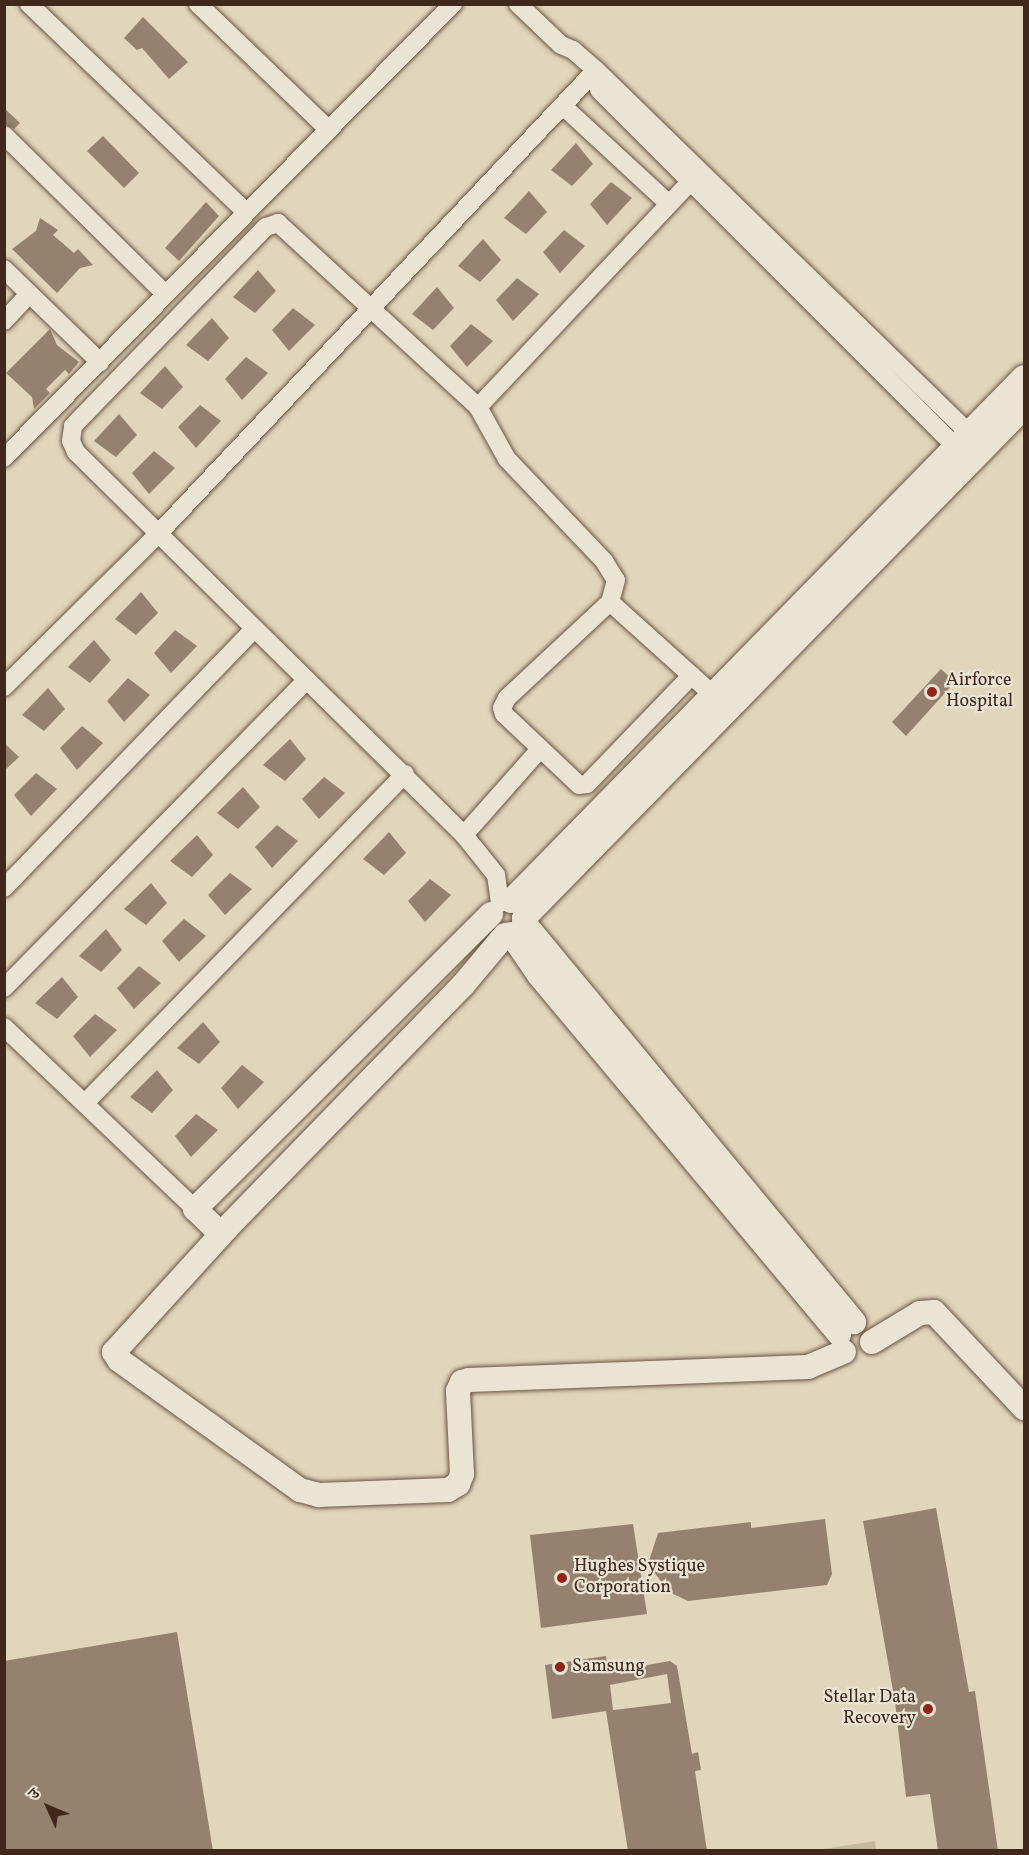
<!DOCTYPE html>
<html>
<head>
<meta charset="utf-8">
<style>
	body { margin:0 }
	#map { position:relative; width:1029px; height:1855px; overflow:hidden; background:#e1d5bb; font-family:Vollkorn,"Noto Serif Devanagari",serif }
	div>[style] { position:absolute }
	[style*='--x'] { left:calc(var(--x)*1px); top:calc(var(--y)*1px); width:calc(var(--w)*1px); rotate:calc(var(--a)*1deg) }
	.green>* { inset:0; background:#c6b8a0 }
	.building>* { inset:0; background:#94826e }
	.roads { filter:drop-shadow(0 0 2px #685443) drop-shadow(0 0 2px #685443) }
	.street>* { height:18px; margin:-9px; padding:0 9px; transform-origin:9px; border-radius:9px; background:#ece4d3 }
	.secondary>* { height:24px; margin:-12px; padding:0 12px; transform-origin:12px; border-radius:12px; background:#ece4d3 }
	.dots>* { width:16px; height:16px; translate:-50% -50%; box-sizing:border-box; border:3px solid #ece4d3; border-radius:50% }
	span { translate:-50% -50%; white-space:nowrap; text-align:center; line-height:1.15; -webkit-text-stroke:4.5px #ece4d3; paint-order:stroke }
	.poi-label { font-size:18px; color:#40291b }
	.left { translate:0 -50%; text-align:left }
	.right { translate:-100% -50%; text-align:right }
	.frame { position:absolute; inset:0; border:6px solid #40291b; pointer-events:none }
	.north { position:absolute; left:18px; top:1777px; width:60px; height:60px; -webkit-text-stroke:4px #ece4d3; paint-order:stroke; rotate:314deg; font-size:16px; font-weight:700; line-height:24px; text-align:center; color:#40291b }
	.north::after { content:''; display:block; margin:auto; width:21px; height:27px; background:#40291b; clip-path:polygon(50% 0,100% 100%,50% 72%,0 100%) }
</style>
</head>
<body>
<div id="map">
	<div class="green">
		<i style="clip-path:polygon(875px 1841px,876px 1850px,817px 1850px)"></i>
	</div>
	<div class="building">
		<i style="clip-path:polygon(143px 17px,188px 62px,169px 79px,142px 48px,137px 50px,124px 38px)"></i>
		<i style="clip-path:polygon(4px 108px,20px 123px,14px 129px,4px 124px)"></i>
		<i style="clip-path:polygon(103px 136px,139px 173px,124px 188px,87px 151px)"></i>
		<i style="clip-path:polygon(576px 143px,593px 164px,572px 186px,551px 170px)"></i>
		<i style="clip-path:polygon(611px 182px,632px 198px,607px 225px,590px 204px)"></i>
		<i style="clip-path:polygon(529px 191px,547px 212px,526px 234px,504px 218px)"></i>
		<i style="clip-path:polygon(206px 202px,219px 216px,179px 261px,165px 248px)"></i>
		<i style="clip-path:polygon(40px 218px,58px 230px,53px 235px,74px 253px,78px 249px,93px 265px,80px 268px,57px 293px,12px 249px,36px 231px)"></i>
		<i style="clip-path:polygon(564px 230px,585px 246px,560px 273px,543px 252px)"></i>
		<i style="clip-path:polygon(483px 239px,501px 260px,480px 282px,458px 266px)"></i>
		<i style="clip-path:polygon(258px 270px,276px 291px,255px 313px,233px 297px)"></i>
		<i style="clip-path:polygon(517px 278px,539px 294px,513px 321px,496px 300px)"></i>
		<i style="clip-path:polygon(437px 287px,454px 308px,433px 330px,412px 314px)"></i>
		<i style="clip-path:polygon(293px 308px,315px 325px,289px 351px,272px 330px)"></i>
		<i style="clip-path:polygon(212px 318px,229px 338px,208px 361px,186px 345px)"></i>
		<i style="clip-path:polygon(471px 324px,493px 341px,467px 367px,450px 346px)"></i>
		<i style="clip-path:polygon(50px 329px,57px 345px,79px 362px,69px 374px,65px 370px,46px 389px,50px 393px,34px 409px,32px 397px,6px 373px)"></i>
		<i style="clip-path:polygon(246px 357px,268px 373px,242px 400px,225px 379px)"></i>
		<i style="clip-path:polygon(165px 366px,183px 387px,162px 409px,140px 393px)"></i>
		<i style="clip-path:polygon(200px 405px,221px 421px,196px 448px,178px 427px)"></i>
		<i style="clip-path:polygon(119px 414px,137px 435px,116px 457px,94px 441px)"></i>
		<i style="clip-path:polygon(154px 451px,175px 468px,149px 494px,132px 473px)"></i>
		<i style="clip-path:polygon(141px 592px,158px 613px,136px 635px,115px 619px)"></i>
		<i style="clip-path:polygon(175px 630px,197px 646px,171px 673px,154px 653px)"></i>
		<i style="clip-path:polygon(94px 640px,111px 660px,90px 683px,68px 667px)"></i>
		<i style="clip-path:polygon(941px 669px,955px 682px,906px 736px,892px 722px)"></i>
		<i style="clip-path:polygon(128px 678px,150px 695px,124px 722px,107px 701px)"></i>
		<i style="clip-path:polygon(48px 688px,65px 709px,44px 731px,22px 715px)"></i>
		<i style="clip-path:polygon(82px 726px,103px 743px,77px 770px,60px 748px)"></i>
		<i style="clip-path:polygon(290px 739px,306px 759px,285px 781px,263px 765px)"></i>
		<i style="clip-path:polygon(4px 743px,19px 757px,4px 771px)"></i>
		<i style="clip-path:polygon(36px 773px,57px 789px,31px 816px,14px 795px)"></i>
		<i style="clip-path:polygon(324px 777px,345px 793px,319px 819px,302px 799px)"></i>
		<i style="clip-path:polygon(243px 787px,260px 807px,238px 829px,217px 813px)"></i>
		<i style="clip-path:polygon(277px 825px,298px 841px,272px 868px,255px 847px)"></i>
		<i style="clip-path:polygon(389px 832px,406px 853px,384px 875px,363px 859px)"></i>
		<i style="clip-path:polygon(197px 835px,213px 855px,192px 877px,170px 861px)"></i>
		<i style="clip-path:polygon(230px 873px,252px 889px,225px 915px,208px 895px)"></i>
		<i style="clip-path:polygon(430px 879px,451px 895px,425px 922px,408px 901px)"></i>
		<i style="clip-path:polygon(151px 883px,167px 903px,146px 925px,124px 909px)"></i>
		<i style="clip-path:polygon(184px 919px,206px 936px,179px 962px,162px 941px)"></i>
		<i style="clip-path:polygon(106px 929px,122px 950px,101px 972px,79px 956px)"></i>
		<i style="clip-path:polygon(139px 966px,161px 983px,134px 1009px,117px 988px)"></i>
		<i style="clip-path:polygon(62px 977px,78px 997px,57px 1019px,35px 1003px)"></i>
		<i style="clip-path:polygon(95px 1014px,117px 1030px,90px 1057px,73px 1036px)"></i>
		<i style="clip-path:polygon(203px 1022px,220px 1042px,199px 1064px,177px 1048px)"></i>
		<i style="clip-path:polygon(242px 1065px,264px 1082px,238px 1109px,221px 1088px)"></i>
		<i style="clip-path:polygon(157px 1070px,173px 1090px,152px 1113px,130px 1097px)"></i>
		<i style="clip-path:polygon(196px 1114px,218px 1130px,191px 1157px,175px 1136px)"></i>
		<i style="clip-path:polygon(936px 1508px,969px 1692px,975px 1691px,998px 1851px,938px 1851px,930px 1794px,906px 1797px,895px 1702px,863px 1521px)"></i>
		<i style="clip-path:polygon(825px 1519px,832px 1574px,827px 1585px,688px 1601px,669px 1592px,648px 1564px,658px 1533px,751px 1522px,751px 1528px)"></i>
		<i style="clip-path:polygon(633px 1524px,647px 1614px,541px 1628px,530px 1535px)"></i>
		<i style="clip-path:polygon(177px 1632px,213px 1851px,4px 1851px,4px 1661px)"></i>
		<i style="clip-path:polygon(606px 1656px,608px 1672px,670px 1661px,677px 1666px,692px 1754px,698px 1752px,701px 1770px,695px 1771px,707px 1851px,628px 1851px,606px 1711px,671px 1703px,667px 1674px,610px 1685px,613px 1710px,552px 1719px,545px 1665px)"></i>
	</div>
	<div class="roads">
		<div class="street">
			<i style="--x:29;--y:4;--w:301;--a:43.8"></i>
			<i style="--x:198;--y:4;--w:180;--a:43.9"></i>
			<i style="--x:518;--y:4;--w:59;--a:43.6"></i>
			<i style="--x:561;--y:45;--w:13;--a:23"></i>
			<i style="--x:573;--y:50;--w:30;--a:41"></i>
			<i style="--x:596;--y:70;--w:532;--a:44.24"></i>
			<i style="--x:599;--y:90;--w:516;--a:45"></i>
			<i style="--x:564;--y:107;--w:142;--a:42.7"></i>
			<i style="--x:4;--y:135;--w:226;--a:44.6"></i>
			<i style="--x:4;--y:269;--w:134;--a:44.1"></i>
			<i style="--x:4;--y:321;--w:37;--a:-47"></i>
			<i style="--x:478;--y:407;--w:60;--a:60.9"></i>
			<i style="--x:507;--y:459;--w:141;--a:46.4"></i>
			<i style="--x:604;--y:561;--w:22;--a:58"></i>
			<i style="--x:616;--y:580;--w:23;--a:105"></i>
			<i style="--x:610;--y:602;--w:141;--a:137"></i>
			<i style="--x:507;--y:698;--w:11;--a:117"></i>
			<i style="--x:502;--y:708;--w:6;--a:72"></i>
			<i style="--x:504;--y:714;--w:103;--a:43.4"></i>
			<i style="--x:579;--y:785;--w:8;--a:-7"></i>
			<i style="--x:587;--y:784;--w:151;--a:-46.1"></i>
			<i style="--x:4;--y:458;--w:639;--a:-45.32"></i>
			<i style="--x:610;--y:602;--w:149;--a:42"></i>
			<i style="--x:4;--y:687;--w:216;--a:-44.8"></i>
			<i style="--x:157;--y:535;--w:639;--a:-46.65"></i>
			<i style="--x:464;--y:835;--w:115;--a:-48.5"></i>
			<i style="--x:4;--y:888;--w:359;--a:-46"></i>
			<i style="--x:500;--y:903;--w:28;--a:-98"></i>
			<i style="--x:496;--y:875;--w:51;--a:-128.7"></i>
			<i style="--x:464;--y:835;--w:545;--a:-135.37"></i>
			<i style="--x:76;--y:452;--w:12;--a:-114"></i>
			<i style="--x:71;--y:441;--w:15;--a:-82"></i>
			<i style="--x:73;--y:426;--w:277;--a:-45.9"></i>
			<i style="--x:266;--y:227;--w:13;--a:-18"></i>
			<i style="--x:278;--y:223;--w:272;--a:42.6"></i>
			<i style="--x:478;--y:407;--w:309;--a:-46.7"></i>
			<i style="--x:4;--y:988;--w:432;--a:-45.5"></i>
			<i style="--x:4;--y:1027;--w:264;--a:43.6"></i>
			<i style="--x:85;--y:1103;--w:459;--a:-45.8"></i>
		</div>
		<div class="secondary">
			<i style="--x:511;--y:901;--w:733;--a:-45.61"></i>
			<i style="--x:524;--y:918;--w:715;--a:-45.62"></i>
			<i style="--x:524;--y:923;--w:518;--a:50.41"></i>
			<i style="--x:511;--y:934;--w:50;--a:55.7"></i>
			<i style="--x:539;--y:975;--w:468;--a:50.1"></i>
			<i style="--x:505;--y:935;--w:65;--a:130"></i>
			<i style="--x:463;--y:985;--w:339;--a:134.2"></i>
			<i style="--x:227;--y:1228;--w:168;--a:132.3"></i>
			<i style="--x:114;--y:1352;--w:9;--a:58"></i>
			<i style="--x:119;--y:1360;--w:223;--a:35.7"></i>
			<i style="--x:300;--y:1490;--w:20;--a:15"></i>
			<i style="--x:319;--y:1495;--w:129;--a:-2.2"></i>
			<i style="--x:448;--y:1490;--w:12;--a:-31"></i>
			<i style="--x:458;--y:1484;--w:11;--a:-68"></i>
			<i style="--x:462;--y:1474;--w:83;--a:-92.8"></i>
			<i style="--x:458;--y:1391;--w:10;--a:-66"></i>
			<i style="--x:462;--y:1382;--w:7;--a:-16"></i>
			<i style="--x:469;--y:1380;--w:339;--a:-2.2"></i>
			<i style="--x:808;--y:1367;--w:39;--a:-23"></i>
			<i style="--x:221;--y:1234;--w:36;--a:-136"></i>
			<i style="--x:195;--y:1209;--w:418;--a:-44.9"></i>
			<i style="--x:872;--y:1342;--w:56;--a:-31.1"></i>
			<i style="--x:920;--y:1313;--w:14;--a:-4"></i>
			<i style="--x:934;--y:1312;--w:132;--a:46.8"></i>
		</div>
	</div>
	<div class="dots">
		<i style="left:932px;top:692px;background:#8f2418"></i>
		<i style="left:562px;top:1578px;background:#8f2418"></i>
		<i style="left:560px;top:1667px;background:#8f2418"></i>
		<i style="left:928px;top:1709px;background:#8f2418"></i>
	</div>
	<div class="poi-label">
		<span class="left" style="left:946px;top:692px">Airforce<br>Hospital</span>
		<span class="left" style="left:574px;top:1578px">Hughes Systique<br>Corporation</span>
		<span class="left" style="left:572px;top:1667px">Samsung</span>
		<span class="right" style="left:916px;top:1709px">Stellar Data<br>Recovery</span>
	</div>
	<div class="frame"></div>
	<div class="north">उ</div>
</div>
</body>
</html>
